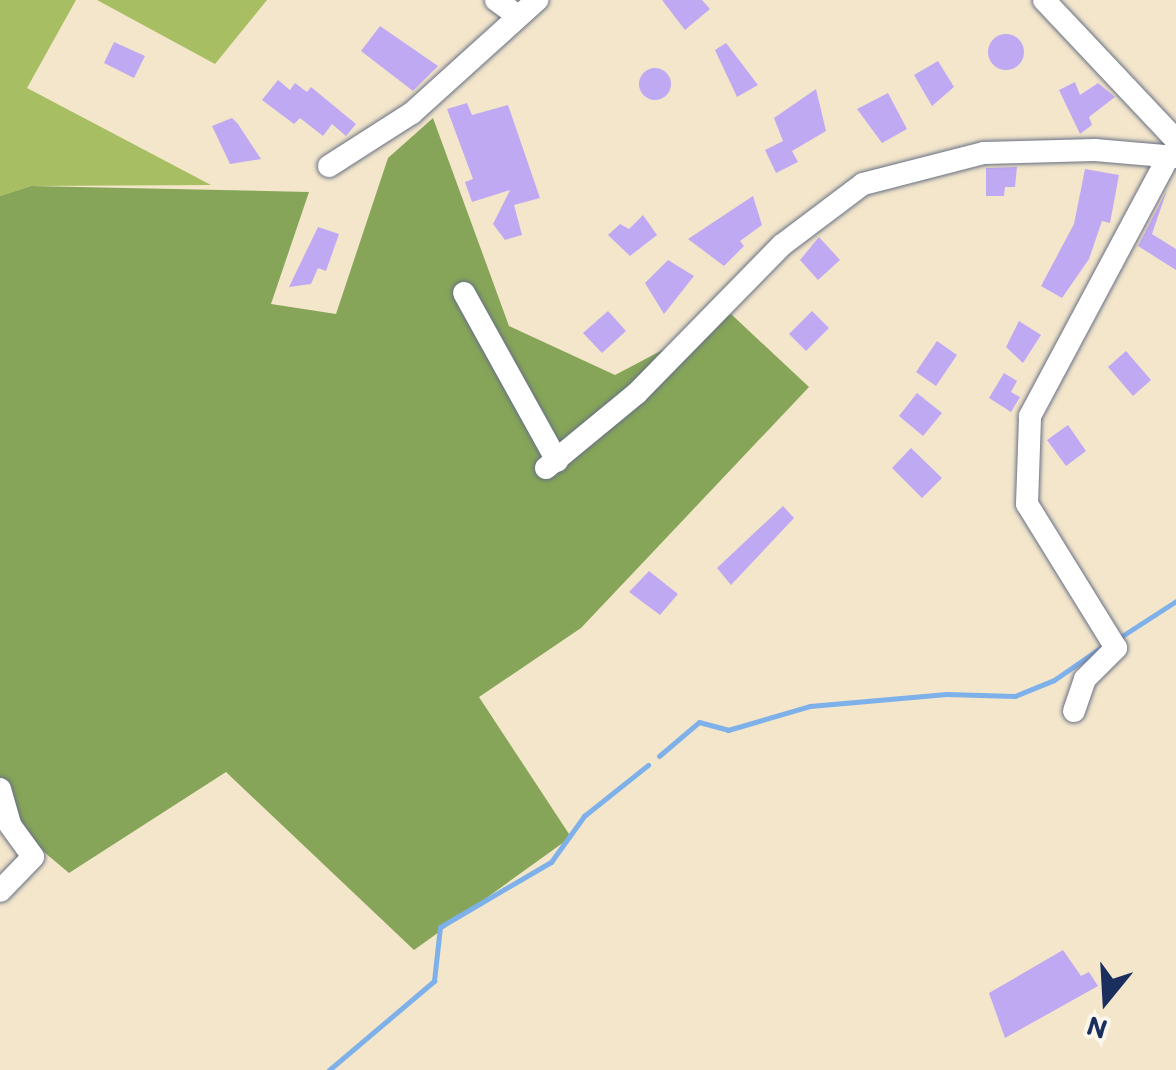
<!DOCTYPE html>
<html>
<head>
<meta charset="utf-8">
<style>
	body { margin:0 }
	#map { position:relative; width:1176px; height:1070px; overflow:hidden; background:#f3e6cb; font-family:Itim,sans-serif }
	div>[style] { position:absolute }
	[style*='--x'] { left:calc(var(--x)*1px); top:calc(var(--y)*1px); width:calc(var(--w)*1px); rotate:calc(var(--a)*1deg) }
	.green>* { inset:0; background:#a8be62 }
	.forest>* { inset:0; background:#86a558 }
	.stream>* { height:5px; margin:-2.5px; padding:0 2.5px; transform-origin:2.5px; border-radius:2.5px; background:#7eb0ea }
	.building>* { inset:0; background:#c0a9f3 }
	.round { border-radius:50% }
	.roads { filter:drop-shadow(0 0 2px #676f84) drop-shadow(0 0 2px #676f84) }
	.minor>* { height:22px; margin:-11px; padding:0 11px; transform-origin:11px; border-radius:11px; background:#fff }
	span { translate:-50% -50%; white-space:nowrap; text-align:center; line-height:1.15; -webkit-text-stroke:10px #fbf7ec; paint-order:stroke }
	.north { position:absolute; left:1056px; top:950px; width:100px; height:100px; -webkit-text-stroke:8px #fbf7ec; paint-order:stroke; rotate:198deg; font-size:28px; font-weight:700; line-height:40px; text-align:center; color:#1b2f5e }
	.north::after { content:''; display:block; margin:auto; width:35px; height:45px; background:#1b2f5e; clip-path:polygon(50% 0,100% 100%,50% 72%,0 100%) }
</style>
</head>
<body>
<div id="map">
	<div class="green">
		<i style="clip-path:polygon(0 0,76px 0,27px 88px,211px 185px,31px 186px,0 196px)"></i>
		<i style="clip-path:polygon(97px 0,267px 0,215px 64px)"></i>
	</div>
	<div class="forest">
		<i style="clip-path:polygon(433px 118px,509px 326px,615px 375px,731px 314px,809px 387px,581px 628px,479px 697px,571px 837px,414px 950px,226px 772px,69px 873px,0 815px,0 196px,31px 186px,309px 192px,271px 304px,336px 314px,388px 158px)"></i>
	</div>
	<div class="stream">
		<i style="--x:1122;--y:636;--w:64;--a:-32.9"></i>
		<i style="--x:659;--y:756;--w:52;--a:-40.4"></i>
		<i style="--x:699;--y:722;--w:30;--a:15"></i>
		<i style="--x:728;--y:730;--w:85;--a:-16.3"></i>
		<i style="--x:810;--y:706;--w:137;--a:-5"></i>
		<i style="--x:946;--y:694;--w:69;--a:1.7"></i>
		<i style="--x:1015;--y:696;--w:42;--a:-22.3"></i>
		<i style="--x:1054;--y:680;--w:58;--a:-34.5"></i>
		<i style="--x:329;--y:1070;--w:138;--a:-40.3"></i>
		<i style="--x:434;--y:981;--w:54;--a:-83.7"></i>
		<i style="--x:440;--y:927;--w:129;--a:-30.4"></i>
		<i style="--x:551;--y:862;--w:57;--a:-54.3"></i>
		<i style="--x:584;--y:816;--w:82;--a:-38.6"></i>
	</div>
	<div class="building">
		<i style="clip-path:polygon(662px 0,702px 0,710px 9px,685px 30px)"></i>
		<i style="clip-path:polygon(380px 26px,438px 66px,413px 91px,361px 51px)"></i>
		<i class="round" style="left:988px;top:34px;width:36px;height:36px"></i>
		<i style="clip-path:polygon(114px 42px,145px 56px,134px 78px,104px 63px)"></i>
		<i style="clip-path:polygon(726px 43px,758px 85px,737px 97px,715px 50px)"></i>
		<i style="clip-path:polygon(938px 61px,954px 87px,932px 106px,914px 75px)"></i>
		<i class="round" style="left:639px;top:68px;width:32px;height:32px"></i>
		<i style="clip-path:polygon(278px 80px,290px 90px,295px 83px,307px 92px,311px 87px,356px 124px,346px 136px,332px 124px,323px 136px,300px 118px,294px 124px,262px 100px)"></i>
		<i style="clip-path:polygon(1075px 82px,1080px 95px,1098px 83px,1115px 97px,1089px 117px,1092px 125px,1080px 134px,1059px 90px)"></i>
		<i style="clip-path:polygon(816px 89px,826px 131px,792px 151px,798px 162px,776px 173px,765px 150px,783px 141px,774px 118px)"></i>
		<i style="clip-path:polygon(888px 93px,907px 129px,882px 143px,857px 109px)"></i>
		<i style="clip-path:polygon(467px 103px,472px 115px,508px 105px,540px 198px,514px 205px,522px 235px,505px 240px,493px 224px,510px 190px,472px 202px,465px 182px,473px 179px,447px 109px)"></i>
		<i style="clip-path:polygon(232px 118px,238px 124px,261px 159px,230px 164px,212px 126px)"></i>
		<i style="clip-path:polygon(1017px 167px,1015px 187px,1005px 187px,1004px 196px,986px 196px,986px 168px)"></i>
		<i style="clip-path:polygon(1085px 169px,1119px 175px,1110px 223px,1102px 221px,1089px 259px,1062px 298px,1041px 286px,1074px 224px)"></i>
		<i style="clip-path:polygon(1167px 190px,1152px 234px,1176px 249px,1176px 270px,1138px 246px)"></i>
		<i style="clip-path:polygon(753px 196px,762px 225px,740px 241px,744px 246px,724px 266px,688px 239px)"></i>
		<i style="clip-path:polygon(643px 215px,657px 235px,630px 256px,608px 235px,620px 224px,629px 229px)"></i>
		<i style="clip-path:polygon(318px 227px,339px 234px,326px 271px,318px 268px,311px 284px,289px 287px)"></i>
		<i style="clip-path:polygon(819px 237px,840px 260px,818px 280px,800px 260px)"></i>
		<i style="clip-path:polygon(668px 260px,694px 276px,664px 314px,645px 283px)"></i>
		<i style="clip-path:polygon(608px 311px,626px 331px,602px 353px,583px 333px)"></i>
		<i style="clip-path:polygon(812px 311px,829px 328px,806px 351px,789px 334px)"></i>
		<i style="clip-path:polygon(1019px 321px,1041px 335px,1023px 363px,1006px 347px)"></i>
		<i style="clip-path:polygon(937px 341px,957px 355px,936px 386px,916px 372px)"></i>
		<i style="clip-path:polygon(1126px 351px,1151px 380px,1133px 396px,1108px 367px)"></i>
		<i style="clip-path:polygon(1004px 373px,1017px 381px,1011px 392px,1020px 397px,1011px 412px,989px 398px)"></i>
		<i style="clip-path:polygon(917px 393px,942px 413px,923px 436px,899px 416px)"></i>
		<i style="clip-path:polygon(1068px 425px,1086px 451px,1066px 466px,1047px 440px)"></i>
		<i style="clip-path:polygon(911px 448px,942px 478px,922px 498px,892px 468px)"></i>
		<i style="clip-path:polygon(783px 506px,794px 518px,731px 585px,717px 568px)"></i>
		<i style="clip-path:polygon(649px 571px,678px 594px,660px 615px,629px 592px)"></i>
		<i style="clip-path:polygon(1063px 950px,1081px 976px,1089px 972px,1098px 986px,1005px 1038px,989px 993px)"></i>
	</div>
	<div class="roads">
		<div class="minor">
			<i style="--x:496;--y:0;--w:27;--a:36"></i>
			<i style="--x:1044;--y:0;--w:192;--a:46.7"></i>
			<i style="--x:329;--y:166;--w:98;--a:-32.6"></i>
			<i style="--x:412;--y:113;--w:169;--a:-42.1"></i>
			<i style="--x:464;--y:293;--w:192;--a:61"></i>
			<i style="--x:546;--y:468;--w:118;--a:-39.5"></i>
			<i style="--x:637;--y:393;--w:207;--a:-45.6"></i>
			<i style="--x:782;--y:245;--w:101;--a:-37"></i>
			<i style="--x:863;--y:184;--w:125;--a:-14.4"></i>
			<i style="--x:984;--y:153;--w:111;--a:-1.5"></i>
			<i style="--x:1095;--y:150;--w:81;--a:4.9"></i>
			<i style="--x:1074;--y:711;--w:34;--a:-71"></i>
			<i style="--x:1085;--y:679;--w:44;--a:-45"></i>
			<i style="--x:1116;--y:648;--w:169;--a:-121.7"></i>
			<i style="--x:1027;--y:504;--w:88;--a:-88"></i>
			<i style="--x:1030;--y:416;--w:289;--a:-61.9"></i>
			<i style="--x:0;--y:789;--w:37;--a:74"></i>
			<i style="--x:10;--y:825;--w:39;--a:54"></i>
			<i style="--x:33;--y:857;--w:47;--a:134.1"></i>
		</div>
	</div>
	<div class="north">N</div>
</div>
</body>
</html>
